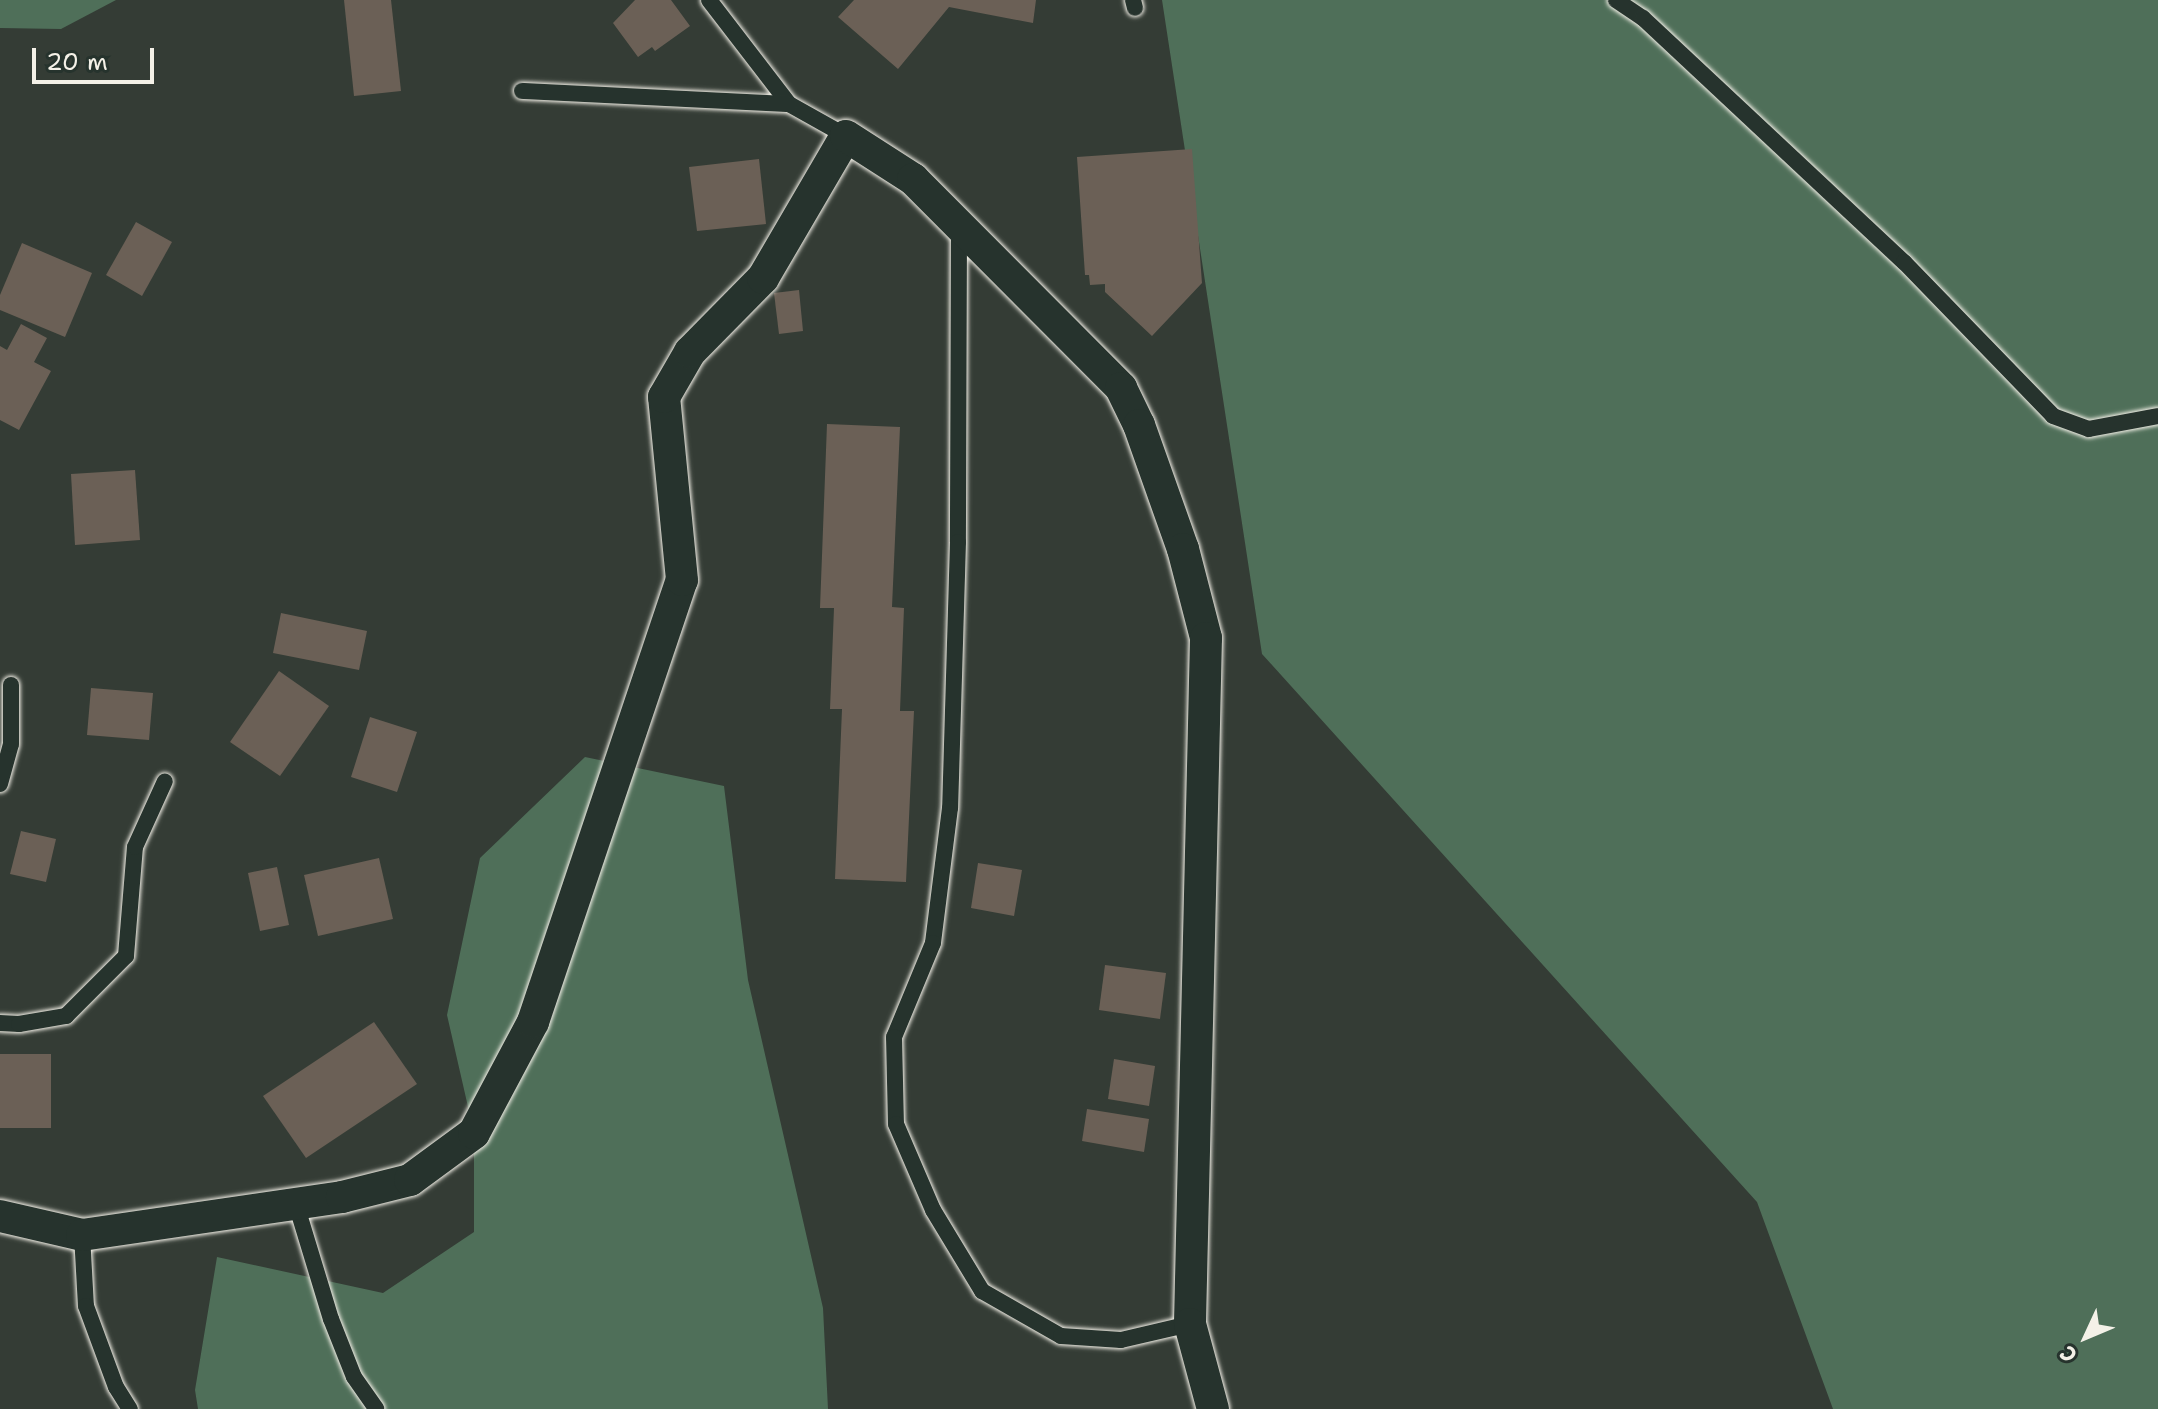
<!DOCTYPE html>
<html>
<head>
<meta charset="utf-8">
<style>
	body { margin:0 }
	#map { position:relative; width:2158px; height:1409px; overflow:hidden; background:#343c35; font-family:"Shantell Sans",sans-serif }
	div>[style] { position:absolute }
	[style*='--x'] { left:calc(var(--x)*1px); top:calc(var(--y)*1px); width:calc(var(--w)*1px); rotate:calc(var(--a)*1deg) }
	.green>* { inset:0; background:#4f6f59 }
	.building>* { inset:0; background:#6b6056 }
	.roads { filter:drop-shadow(0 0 2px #f4f1e8) drop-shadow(0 0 2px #f4f1e8) }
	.service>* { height:16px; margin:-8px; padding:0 8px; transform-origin:8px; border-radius:8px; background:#26332d }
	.minor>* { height:32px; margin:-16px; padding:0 16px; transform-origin:16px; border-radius:16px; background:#26332d }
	span { translate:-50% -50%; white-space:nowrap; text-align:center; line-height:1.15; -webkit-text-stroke:7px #26332d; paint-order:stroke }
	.north { position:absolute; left:2046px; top:1297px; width:80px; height:80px; -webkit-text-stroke:6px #26332d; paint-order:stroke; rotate:226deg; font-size:22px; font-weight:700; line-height:32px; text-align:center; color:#f4f1e8 }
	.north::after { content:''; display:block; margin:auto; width:28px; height:36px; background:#f4f1e8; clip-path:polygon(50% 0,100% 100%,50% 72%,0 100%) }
	.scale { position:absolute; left:32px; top:48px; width:122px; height:36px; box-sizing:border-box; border:4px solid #f4f1e8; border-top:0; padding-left:10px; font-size:24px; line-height:28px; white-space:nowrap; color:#f4f1e8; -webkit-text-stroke:6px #26332d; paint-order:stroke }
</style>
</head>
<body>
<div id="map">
	<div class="green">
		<i style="clip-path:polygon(0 0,116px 0,61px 29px,0 28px)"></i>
		<i style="clip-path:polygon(1162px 0,2158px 0,2158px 1409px,1833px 1409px,1757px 1202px,1262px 654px)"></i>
		<i style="clip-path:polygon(585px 757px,724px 786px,748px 980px,823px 1308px,828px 1409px,198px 1409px,195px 1390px,217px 1257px,383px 1293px,474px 1232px,474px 1133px,447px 1015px,480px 858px)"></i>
	</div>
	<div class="building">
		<i style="clip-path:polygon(344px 0,391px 0,401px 91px,354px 96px)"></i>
		<i style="clip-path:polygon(635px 0,671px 0,690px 26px,655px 51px,652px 47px,638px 57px,613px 23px)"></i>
		<i style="clip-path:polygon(854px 0,1036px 0,1033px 23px,949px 7px,898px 69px,838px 17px)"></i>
		<i style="clip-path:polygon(1192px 149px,1202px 283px,1152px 336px,1105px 292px,1105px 284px,1090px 285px,1089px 275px,1085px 275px,1077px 157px)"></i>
		<i style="clip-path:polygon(759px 159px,766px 224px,697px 231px,689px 167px)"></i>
		<i style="clip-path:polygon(136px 222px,172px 242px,142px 296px,106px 275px)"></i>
		<i style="clip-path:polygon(22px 243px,92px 273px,65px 337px,0 310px,0 295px)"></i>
		<i style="clip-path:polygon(799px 290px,803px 331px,779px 334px,774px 293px)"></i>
		<i style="clip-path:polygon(21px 324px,47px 338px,34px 362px,51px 371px,19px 430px,0 420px,0 346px,7px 350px)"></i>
		<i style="clip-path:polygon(827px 424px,900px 427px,892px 607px,904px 608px,900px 711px,914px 711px,906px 882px,835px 879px,842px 709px,830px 709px,834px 608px,820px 608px)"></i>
		<i style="clip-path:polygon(135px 470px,140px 540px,75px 545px,71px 474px)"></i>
		<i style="clip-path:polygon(281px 613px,367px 631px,359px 670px,273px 653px)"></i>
		<i style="clip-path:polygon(279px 671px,329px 706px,280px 776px,230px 742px)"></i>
		<i style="clip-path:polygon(91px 688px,153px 693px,149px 740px,87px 735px)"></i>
		<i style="clip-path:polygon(370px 717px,417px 732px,397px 792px,351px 777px)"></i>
		<i style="clip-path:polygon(21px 831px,56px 839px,46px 882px,10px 874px)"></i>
		<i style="clip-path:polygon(379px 858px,393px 919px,318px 936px,304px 875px)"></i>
		<i style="clip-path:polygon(978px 863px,1022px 870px,1014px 916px,971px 908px)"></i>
		<i style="clip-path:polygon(277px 867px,289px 925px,260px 931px,248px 873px)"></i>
		<i style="clip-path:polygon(1105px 965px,1166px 973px,1160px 1019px,1099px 1010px)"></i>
		<i style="clip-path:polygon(374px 1022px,417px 1084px,306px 1158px,263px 1096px)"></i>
		<i style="clip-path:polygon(0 1054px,51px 1054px,51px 1128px,0 1128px)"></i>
		<i style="clip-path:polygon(1114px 1059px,1155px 1066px,1149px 1106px,1108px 1099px)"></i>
		<i style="clip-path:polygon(1087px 1109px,1149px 1119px,1144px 1152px,1082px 1141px)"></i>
	</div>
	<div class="roads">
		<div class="service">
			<i style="--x:709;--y:0;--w:131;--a:52.4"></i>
			<i style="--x:789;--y:104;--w:65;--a:29.3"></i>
			<i style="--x:1133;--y:0;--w:8;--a:76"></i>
			<i style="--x:1616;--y:0;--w:32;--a:34"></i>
			<i style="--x:1643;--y:18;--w:357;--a:43.1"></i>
			<i style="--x:1904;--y:262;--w:214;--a:45.9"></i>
			<i style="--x:2053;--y:416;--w:38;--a:20"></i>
			<i style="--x:2089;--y:429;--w:70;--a:-10.7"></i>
			<i style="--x:522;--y:91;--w:267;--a:2.8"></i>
			<i style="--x:959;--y:230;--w:312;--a:90.2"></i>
			<i style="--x:958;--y:542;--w:266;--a:91.7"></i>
			<i style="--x:950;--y:808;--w:136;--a:97.2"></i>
			<i style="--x:933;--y:943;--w:102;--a:112.5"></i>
			<i style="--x:894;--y:1037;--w:87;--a:88.7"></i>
			<i style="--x:896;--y:1124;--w:94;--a:66.7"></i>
			<i style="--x:933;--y:1210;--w:95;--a:58.8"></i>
			<i style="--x:982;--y:1291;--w:91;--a:29.7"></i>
			<i style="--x:1061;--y:1336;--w:60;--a:3.8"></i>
			<i style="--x:1121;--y:1340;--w:71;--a:-13.1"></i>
			<i style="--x:0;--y:784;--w:41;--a:-74.6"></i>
			<i style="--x:11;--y:744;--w:59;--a:-90"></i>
			<i style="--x:0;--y:1023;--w:19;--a:3"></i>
			<i style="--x:19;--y:1024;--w:48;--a:-9.7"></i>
			<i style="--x:66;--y:1016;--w:85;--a:-45"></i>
			<i style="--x:126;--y:956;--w:109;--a:-85.3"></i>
			<i style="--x:135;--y:847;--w:72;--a:-65.6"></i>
			<i style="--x:296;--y:1204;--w:120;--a:73.1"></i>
			<i style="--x:331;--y:1319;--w:62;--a:68.4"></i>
			<i style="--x:354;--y:1377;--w:39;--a:55"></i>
			<i style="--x:82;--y:1235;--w:71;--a:86.8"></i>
			<i style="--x:86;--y:1306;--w:86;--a:69.7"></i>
			<i style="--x:116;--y:1387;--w:26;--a:58"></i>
		</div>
		<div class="minor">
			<i style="--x:0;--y:1216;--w:84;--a:13"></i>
			<i style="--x:82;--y:1235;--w:263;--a:-8.3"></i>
			<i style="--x:342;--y:1197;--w:70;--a:-14"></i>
			<i style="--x:410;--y:1180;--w:79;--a:-36.3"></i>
			<i style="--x:474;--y:1133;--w:126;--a:-62"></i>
			<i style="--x:533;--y:1022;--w:466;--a:-71.4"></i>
			<i style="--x:682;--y:580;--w:184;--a:-95.6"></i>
			<i style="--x:664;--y:397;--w:52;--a:-60"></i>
			<i style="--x:690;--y:352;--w:104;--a:-45.4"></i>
			<i style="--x:763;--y:278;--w:164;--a:-59.7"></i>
			<i style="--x:846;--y:136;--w:80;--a:32.7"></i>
			<i style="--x:913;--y:179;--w:295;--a:45.1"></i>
			<i style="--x:1121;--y:388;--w:41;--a:64.1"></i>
			<i style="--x:1139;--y:425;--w:132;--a:70.5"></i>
			<i style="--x:1183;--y:549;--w:92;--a:75.5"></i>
			<i style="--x:1206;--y:638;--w:686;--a:91.34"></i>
			<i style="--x:1190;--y:1324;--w:88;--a:74.9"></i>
		</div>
	</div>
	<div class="north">С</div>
	<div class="scale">20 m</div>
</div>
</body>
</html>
